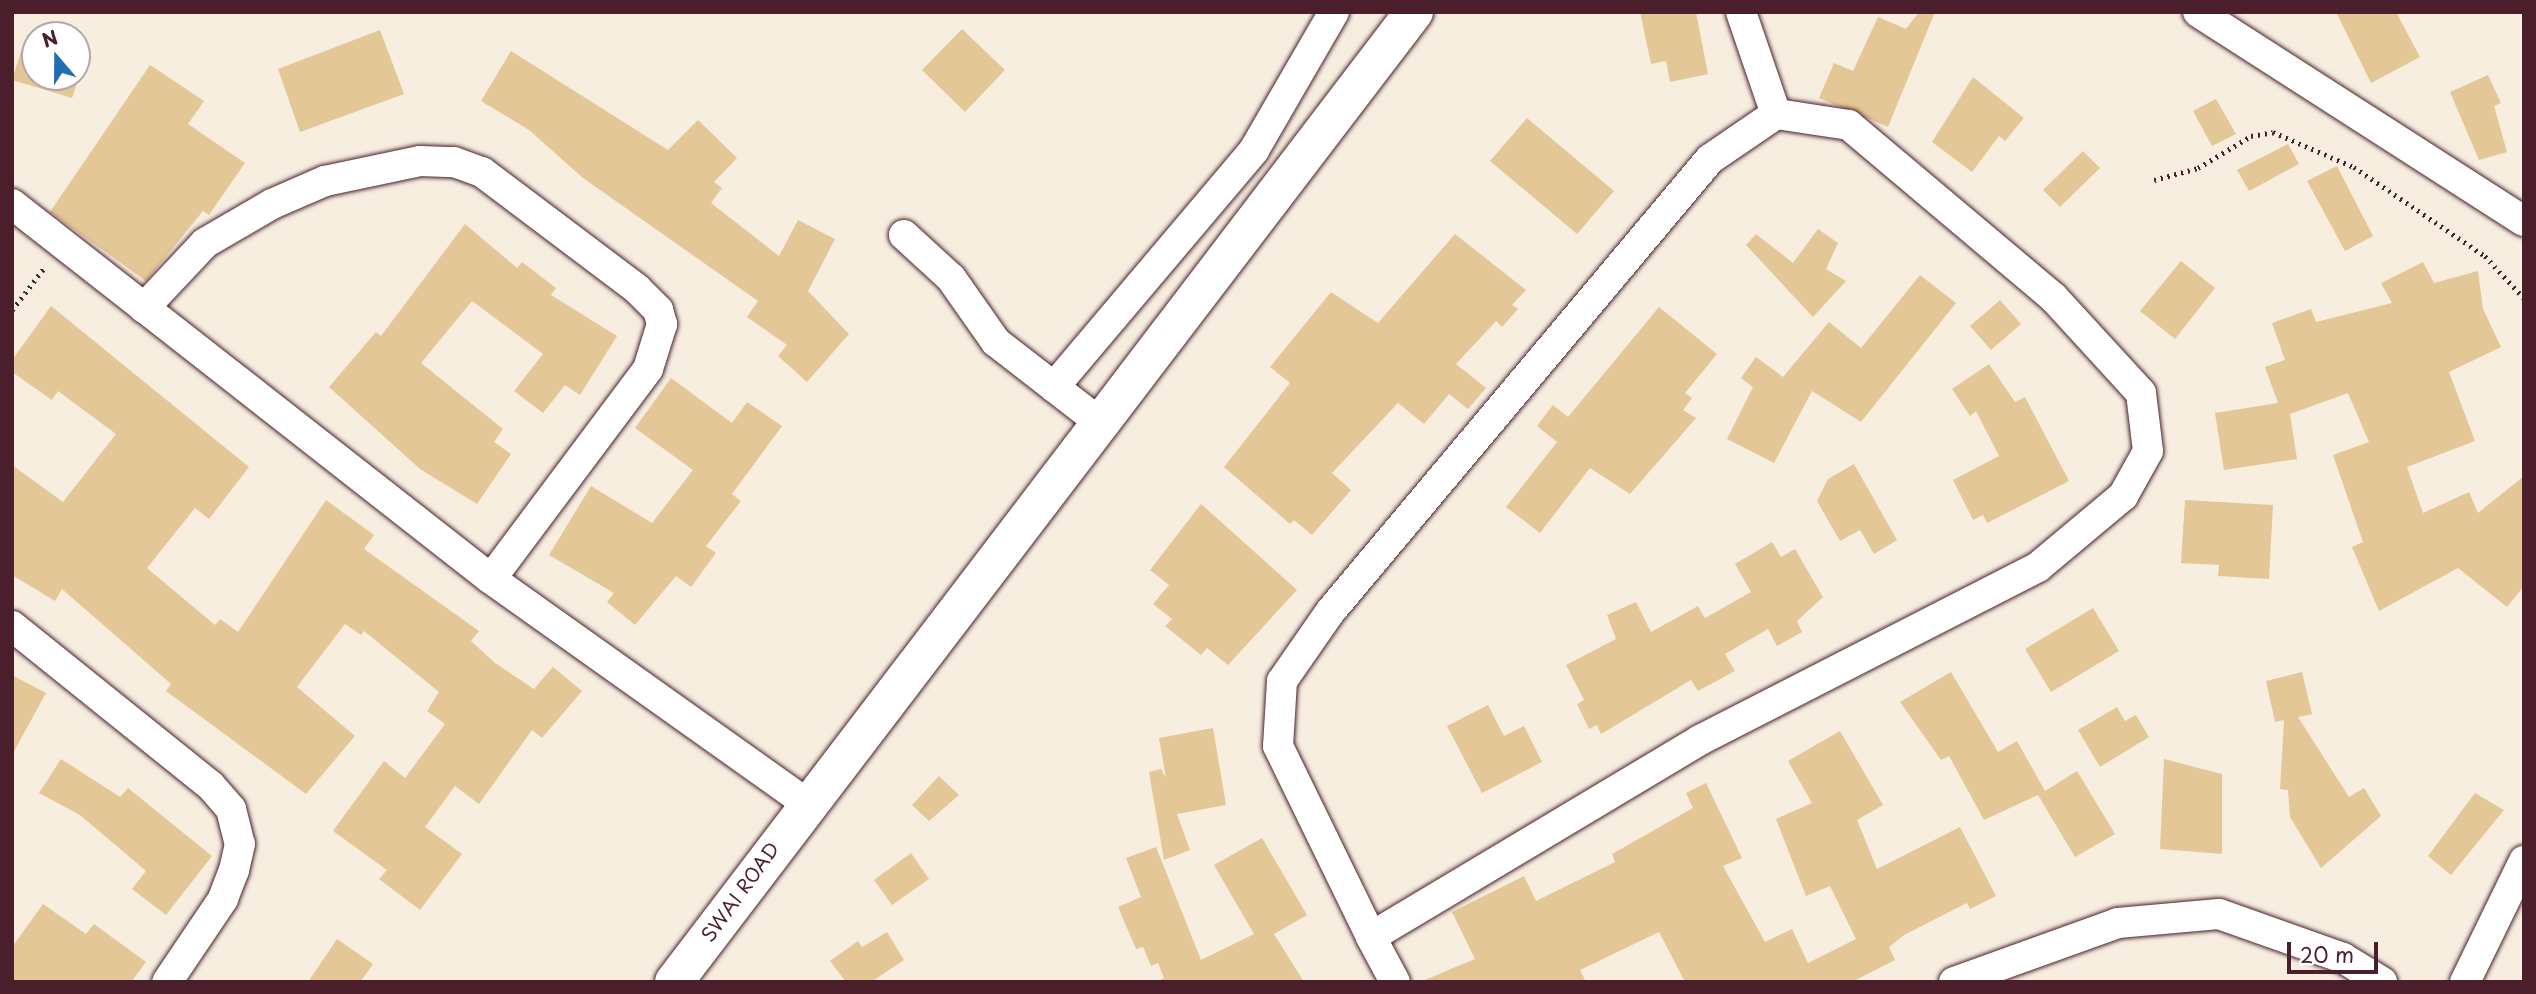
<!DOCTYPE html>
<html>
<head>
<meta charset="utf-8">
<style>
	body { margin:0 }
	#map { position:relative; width:2536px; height:994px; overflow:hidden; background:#f7eee0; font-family:"Playpen Sans",sans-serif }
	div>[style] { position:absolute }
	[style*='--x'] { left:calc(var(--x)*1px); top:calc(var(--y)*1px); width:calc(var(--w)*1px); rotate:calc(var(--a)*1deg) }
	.building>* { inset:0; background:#e3c797 }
	.path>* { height:4.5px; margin-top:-2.25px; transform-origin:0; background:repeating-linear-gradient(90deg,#4a1f2b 0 2px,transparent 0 7px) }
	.roads { filter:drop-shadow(0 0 2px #4a1f2b) drop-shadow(0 0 2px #4a1f2b) }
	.street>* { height:30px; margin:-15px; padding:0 15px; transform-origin:15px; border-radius:15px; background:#fff }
	.secondary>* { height:38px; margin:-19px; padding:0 19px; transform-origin:19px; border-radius:19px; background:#fff }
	span { translate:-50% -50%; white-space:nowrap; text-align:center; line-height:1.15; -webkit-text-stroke:7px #fff; paint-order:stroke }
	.street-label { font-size:19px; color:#4a1f2b }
	.frame { position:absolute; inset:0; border:14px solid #4a1f2b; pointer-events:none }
	.north { position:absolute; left:21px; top:21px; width:70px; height:70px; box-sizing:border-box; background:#fff; border:2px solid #b7a5aa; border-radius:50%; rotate:340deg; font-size:19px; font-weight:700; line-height:28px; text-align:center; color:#4a1f2b }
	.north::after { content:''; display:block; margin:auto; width:24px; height:32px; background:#1f6fb2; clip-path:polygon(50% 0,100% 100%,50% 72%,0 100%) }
	.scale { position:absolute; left:2287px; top:942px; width:91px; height:32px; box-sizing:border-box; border:4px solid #4a1f2b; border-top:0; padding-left:9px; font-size:21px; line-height:24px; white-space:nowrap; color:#4a1f2b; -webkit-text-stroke:5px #fff; paint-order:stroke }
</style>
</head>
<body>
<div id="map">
	<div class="building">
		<i style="clip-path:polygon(1640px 12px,1696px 12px,1708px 74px,1670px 82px,1666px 61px,1651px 64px)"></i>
		<i style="clip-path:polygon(1919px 12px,1935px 12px,1888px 127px,1819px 98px,1834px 63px,1853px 71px,1878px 17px,1906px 29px)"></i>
		<i style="clip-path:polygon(2336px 12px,2396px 12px,2420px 57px,2371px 83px)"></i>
		<i style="clip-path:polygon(962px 29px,1005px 70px,965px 112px,922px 70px)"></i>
		<i style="clip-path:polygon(380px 30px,404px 94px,300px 132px,278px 69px)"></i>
		<i style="clip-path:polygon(24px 42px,35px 46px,35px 77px,77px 77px,77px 60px,84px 62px,72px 98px,12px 80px)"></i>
		<i style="clip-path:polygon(511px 51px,668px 150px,698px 120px,737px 158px,714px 182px,722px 188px,711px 203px,779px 256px,798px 220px,835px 239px,808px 291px,849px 334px,807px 382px,778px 356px,787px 345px,747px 317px,758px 301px,583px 178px,529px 130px,481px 101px)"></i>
		<i style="clip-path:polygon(150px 65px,204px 101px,188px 124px,245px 163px,209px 215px,203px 211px,146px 281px,50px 212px)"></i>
		<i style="clip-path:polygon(2488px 75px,2501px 103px,2494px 106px,2507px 152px,2479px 160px,2450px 92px)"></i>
		<i style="clip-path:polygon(1973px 77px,2024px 118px,2005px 141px,1999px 136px,1972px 172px,1932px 142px)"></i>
		<i style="clip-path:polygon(2216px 99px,2236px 134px,2212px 146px,2193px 111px)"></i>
		<i style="clip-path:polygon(1527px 118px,1614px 191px,1577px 234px,1490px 161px)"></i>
		<i style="clip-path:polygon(2288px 144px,2299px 164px,2249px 191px,2237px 170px)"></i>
		<i style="clip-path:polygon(2083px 151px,2100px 168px,2060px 207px,2043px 190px)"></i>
		<i style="clip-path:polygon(2337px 166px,2373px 236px,2345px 251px,2307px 181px)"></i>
		<i style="clip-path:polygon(465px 224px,517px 268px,522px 262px,556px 288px,551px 295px,617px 336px,580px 395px,565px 385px,543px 413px,514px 391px,543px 354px,472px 301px,421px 363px,503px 429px,494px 442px,511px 454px,477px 504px,420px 469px,329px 387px,376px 332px,381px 336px)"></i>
		<i style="clip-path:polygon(1818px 229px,1838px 243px,1826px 269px,1846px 281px,1813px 317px,1746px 245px,1756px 234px,1793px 263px)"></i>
		<i style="clip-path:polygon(1455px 234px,1526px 290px,1512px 305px,1518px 309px,1502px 327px,1496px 321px,1456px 364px,1486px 388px,1468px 409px,1449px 394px,1424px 424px,1398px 403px,1332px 473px,1351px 490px,1312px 535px,1294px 520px,1290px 524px,1224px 467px,1290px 383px,1270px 367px,1331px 292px,1378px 323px)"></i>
		<i style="clip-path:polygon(2181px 261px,2215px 288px,2175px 339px,2140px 311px)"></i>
		<i style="clip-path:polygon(2423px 262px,2434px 283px,2478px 271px,2483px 309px,2501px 347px,2449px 372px,2475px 441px,2407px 467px,2423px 513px,2469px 492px,2478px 513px,2524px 476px,2524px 586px,2507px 607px,2458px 568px,2379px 611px,2352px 547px,2363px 542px,2333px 455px,2369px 442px,2348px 393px,2290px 414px,2297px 459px,2224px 470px,2215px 413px,2278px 403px,2265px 367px,2285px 360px,2272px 323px,2311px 309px,2316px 322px,2392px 303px,2381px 283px)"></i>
		<i style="clip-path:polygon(1920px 275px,1956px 303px,1861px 422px,1812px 391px,1774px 463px,1727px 439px,1753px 387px,1741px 378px,1756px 357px,1783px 377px,1829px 322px,1861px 348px)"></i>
		<i style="clip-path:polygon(2000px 300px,2021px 324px,1991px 350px,1970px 326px)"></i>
		<i style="clip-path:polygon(51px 306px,249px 467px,209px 519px,195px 508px,147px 568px,215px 625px,220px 619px,238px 632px,326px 500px,374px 535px,364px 549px,479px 631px,471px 641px,495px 663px,534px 689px,553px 667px,582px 691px,542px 738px,532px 730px,479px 804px,455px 786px,425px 827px,462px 854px,420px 910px,379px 879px,387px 870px,333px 831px,384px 761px,405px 778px,445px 724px,427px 711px,439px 692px,364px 631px,361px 635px,345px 624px,297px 687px,355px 736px,306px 794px,166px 691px,171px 684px,62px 589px,55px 601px,12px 575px,12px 465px,63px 502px,116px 434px,58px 391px,52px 400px,12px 372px,12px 360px)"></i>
		<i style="clip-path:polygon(1659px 307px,1717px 354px,1685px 393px,1692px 398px,1683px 410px,1696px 418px,1630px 494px,1590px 468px,1540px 533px,1506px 507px,1557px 442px,1537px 426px,1553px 405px,1568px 417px)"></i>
		<i style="clip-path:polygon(1989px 364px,2015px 402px,2025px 397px,2069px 481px,1987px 523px,1983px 515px,1973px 520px,1953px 480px,1999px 456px,1976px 411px,1970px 416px,1952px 389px)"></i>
		<i style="clip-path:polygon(671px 378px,732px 423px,747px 402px,782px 426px,732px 494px,741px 501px,706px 546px,716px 553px,691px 587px,676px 576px,635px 625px,607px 602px,614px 593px,549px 555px,591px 486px,652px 523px,693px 470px,635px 428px)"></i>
		<i style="clip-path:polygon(1854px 464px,1897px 540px,1874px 554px,1860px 530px,1840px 541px,1817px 501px,1828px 479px)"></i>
		<i style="clip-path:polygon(2185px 500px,2273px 505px,2269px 579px,2218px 576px,2219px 565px,2181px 563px)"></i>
		<i style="clip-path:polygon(1201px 504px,1297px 590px,1228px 665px,1207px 648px,1201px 655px,1165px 626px,1172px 619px,1153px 604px,1169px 585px,1150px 570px)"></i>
		<i style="clip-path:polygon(1772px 542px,1781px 557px,1795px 549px,1823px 597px,1797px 621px,1802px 632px,1777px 646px,1768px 629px,1725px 654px,1735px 671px,1698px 691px,1691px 680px,1601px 734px,1597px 725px,1589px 729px,1577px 704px,1584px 700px,1566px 665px,1616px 639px,1607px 615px,1636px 602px,1651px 632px,1698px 606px,1705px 618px,1751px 592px,1735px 564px)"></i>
		<i style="clip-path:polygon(2093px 608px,2119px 651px,2051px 692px,2025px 649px)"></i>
		<i style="clip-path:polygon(1951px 672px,1998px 752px,2017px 741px,2045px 791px,2077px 771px,2115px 834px,2075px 857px,2038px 795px,1984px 820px,1949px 756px,1941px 760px,1900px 702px)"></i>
		<i style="clip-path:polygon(2302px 672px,2312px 714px,2298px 717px,2349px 797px,2364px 788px,2381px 816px,2321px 868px,2290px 817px,2288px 790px,2280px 789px,2284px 720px,2275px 722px,2266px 681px)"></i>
		<i style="clip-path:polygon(12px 675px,46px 693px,12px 755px)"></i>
		<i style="clip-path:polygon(1488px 705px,1504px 736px,1524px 726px,1542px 762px,1482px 793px,1447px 726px)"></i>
		<i style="clip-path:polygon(2117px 707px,2125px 721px,2136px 715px,2149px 737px,2100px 767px,2078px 730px)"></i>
		<i style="clip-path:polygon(1213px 728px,1226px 805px,1177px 814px,1190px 850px,1164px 860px,1149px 772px,1161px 769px,1166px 778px,1159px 738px)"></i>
		<i style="clip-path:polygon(1840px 731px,1883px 805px,1857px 820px,1877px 869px,1960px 827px,1996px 896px,1970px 909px,1967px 903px,1904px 935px,1889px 947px,1895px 960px,1852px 982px,1685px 982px,1659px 932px,1580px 970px,1586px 982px,1420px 982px,1475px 959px,1452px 912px,1524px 876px,1536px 901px,1615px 862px,1612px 854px,1693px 808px,1686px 793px,1706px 783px,1742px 858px,1723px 866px,1765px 942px,1792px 929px,1808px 963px,1856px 939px,1830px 886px,1806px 896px,1776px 819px,1812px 803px,1788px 761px)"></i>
		<i style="clip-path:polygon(61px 759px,120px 797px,128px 788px,212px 856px,166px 915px,132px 889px,146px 871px,80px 815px,39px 793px)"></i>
		<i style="clip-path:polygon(2164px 759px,2222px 774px,2222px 854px,2160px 849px)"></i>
		<i style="clip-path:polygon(939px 776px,959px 795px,929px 821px,912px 805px)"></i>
		<i style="clip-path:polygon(2475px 793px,2504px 810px,2451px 875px,2428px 856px)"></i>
		<i style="clip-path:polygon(1262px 838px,1307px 915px,1274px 934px,1304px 982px,1156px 982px,1164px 978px,1158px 963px,1151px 966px,1143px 947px,1136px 949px,1118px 907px,1141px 897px,1126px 858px,1156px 847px,1201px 960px,1254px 934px,1214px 865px)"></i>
		<i style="clip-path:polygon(911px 853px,929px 879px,892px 905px,874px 880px)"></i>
		<i style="clip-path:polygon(43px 904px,86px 934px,94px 924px,146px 962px,131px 982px,12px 982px,12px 947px)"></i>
		<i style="clip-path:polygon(887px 932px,904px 960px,871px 982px,846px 982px,830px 961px,858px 941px,862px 947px)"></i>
		<i style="clip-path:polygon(337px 939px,373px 964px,360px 982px,308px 982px)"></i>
	</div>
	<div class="path">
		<i style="--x:2154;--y:180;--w:46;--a:-15.3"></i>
		<i style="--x:2198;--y:168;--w:62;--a:-31.1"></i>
		<i style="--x:2251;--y:136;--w:22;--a:-10"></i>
		<i style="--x:2273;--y:132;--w:88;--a:23.4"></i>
		<i style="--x:2354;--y:167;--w:158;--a:34.2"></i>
		<i style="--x:2485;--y:256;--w:57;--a:47.1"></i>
		<i style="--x:12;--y:310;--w:53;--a:-52.7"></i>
	</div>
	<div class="roads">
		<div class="street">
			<i style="--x:1741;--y:12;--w:108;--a:71.1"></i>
			<i style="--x:2198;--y:12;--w:387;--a:32.7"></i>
			<i style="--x:12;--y:204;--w:608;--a:38.06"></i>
			<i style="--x:491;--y:579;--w:387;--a:35.4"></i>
			<i style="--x:904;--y:235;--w:64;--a:42.5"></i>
			<i style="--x:951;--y:278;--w:78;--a:54.9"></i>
			<i style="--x:996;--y:342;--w:130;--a:37.8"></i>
			<i style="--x:144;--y:308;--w:89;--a:-46.8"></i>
			<i style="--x:205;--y:243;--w:78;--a:-30.2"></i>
			<i style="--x:272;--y:204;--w:58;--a:-23.5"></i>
			<i style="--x:325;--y:181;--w:97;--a:-11.9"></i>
			<i style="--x:420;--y:161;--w:34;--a:2"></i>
			<i style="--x:454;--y:162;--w:30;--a:20"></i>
			<i style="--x:482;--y:172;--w:194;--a:37"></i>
			<i style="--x:637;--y:289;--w:30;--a:45"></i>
			<i style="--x:658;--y:310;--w:15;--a:74"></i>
			<i style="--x:662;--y:324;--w:47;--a:107.3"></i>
			<i style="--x:648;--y:369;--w:262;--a:126.8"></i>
			<i style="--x:1054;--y:387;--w:310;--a:-49.8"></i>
			<i style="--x:1254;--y:150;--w:160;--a:-59.9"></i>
			<i style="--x:12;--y:626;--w:255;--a:38.8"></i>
			<i style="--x:211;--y:786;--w:30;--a:49"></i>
			<i style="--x:231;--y:809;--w:36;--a:76"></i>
			<i style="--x:240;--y:844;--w:27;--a:103"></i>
			<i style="--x:234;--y:870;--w:31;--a:111"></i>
			<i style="--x:223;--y:899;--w:100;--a:124"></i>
			<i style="--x:1371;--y:937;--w:383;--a:-30.9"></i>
			<i style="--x:1700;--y:740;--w:380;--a:-27.1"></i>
			<i style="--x:2038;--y:567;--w:111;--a:-39.9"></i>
			<i style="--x:2123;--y:496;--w:51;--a:-60.9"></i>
			<i style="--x:2148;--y:451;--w:58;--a:-96.9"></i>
			<i style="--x:2141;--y:393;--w:130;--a:-132.5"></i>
			<i style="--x:2053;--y:297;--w:267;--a:-139.9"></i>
			<i style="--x:1849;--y:125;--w:74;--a:-171.4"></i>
			<i style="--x:1776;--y:114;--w:80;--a:145.7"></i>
			<i style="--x:1710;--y:159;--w:591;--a:129.99"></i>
			<i style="--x:1330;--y:612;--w:84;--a:124.8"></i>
			<i style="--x:1282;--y:681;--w:65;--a:93.5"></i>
			<i style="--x:1278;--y:746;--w:212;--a:64"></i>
			<i style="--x:1371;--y:937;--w:51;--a:61.9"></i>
			<i style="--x:1954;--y:982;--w:174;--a:-19.8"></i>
			<i style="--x:2118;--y:923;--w:101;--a:-5.1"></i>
			<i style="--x:2219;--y:914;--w:132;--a:19.5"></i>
			<i style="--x:2343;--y:958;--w:46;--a:31.6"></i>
			<i style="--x:2465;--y:982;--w:135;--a:-64"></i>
		</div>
		<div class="secondary">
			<i style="--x:674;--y:982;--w:1220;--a:-52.66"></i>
		</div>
	</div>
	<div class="street-label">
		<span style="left:740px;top:892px;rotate:-54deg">SWAI ROAD</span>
	</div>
	<div class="frame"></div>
	<div class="north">N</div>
	<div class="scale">20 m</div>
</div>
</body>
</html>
